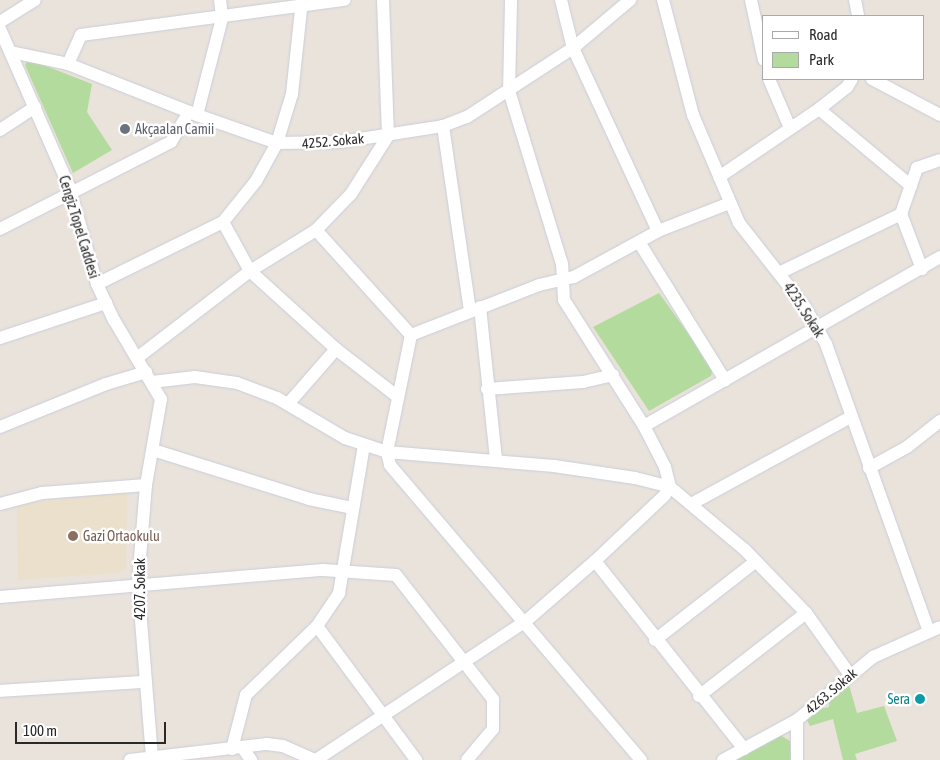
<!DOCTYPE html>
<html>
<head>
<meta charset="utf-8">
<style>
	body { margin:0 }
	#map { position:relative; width:940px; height:760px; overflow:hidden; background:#e9e3dc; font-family:"Asap Condensed",sans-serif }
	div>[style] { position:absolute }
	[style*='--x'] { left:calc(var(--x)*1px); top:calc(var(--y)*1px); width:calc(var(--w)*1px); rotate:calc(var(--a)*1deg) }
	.education>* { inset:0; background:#eae0cc }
	.green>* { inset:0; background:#b3db9d }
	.roads { filter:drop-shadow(0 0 1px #cacdd9) drop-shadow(0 0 1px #cacdd9) }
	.minor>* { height:12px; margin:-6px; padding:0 6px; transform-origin:6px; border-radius:6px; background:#fff }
	.dots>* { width:14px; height:14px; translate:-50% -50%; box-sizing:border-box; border:2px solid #fff; border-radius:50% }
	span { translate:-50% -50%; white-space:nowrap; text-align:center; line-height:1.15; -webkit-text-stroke:5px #fff; paint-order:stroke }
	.worship-label { font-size:14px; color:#5b616d }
	.left { translate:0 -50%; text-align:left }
	.street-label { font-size:14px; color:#292929 }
	.education-label { font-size:14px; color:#785e54 }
	.culture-label { font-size:14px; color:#0d838f }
	.right { translate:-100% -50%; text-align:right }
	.legend { position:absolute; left:762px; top:15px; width:162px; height:65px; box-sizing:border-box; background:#fff; border:1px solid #a9a9a9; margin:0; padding:6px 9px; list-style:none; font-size:15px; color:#292929 }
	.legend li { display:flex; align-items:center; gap:10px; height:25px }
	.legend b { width:25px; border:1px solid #a9a9a9 }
	.scale { position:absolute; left:15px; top:722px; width:151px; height:22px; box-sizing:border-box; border:2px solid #292929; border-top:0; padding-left:6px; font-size:15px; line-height:18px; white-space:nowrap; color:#292929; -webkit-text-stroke:4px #fff; paint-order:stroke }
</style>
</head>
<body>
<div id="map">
	<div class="education">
		<i style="clip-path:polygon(127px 492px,126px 568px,118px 573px,18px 580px,17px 504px)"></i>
	</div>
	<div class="green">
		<i style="clip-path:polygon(28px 59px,92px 84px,87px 112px,112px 150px,73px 173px,25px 65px)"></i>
		<i style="clip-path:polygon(659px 293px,713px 368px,711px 376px,649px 411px,593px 327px)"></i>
		<i style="clip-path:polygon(849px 685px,857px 713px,884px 706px,897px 741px,855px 754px,857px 760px,843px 760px,833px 719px,810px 726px,807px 720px,820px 709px,829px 707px,829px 702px)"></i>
		<i style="clip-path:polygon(780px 735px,790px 741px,791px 760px,734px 760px)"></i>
	</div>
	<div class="roads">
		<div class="minor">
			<i style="--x:561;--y:0;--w:49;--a:76"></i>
			<i style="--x:573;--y:48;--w:202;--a:65.1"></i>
			<i style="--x:663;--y:0;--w:119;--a:75.4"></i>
			<i style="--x:693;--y:115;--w:117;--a:66.9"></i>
			<i style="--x:739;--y:223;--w:107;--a:51.8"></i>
			<i style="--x:805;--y:307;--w:43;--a:60.4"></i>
			<i style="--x:826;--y:344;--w:305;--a:70.3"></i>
			<i style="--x:751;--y:0;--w:61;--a:77.8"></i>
			<i style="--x:855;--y:0;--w:16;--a:79"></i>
			<i style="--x:0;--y:22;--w:41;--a:-32.2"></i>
			<i style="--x:0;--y:29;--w:171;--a:66.3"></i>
			<i style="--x:69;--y:186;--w:102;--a:74.1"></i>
			<i style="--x:97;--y:284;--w:40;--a:65"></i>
			<i style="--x:114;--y:320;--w:92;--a:59.3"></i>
			<i style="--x:161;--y:399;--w:87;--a:99.9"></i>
			<i style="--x:146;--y:485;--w:98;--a:94.7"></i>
			<i style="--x:138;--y:583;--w:175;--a:85.4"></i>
			<i style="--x:11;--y:52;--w:58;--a:11.9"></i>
			<i style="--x:68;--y:64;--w:139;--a:21.6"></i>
			<i style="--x:197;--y:115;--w:85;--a:19.3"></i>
			<i style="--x:277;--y:143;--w:63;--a:-0.9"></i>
			<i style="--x:340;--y:142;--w:104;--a:-8.8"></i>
			<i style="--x:443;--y:126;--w:26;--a:-21"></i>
			<i style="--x:467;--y:117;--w:126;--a:-33.1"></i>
			<i style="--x:573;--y:48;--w:75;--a:-40.1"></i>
			<i style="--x:68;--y:64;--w:32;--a:-66"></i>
			<i style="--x:81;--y:35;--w:266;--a:-7.6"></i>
			<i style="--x:769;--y:79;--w:53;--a:66.8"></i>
			<i style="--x:872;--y:79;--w:77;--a:27.9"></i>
			<i style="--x:819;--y:109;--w:120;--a:39.9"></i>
			<i style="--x:197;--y:115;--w:100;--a:-75.5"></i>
			<i style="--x:222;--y:18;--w:18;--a:-96"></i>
			<i style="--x:443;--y:126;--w:187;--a:81.7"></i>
			<i style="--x:0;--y:130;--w:42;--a:-33.3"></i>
			<i style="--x:719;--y:177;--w:121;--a:-34.2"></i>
			<i style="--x:819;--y:109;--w:36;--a:-38"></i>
			<i style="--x:847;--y:87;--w:9;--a:-58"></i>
			<i style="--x:901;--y:214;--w:59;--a:69.1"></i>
			<i style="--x:223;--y:222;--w:56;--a:61.1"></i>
			<i style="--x:250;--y:271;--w:116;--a:42.2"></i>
			<i style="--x:336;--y:349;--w:78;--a:37.7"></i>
			<i style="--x:0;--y:229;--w:192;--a:-27"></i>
			<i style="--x:171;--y:142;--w:35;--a:-59"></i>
			<i style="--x:316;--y:230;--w:142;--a:47.9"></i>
			<i style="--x:639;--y:242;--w:163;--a:58.1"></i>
			<i style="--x:779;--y:273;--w:136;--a:-25.8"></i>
			<i style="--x:901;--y:214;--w:49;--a:-70.8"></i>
			<i style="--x:917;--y:168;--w:24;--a:-19"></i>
			<i style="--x:97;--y:284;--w:140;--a:-26.2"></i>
			<i style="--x:223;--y:222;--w:53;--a:-51.2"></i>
			<i style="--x:256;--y:181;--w:43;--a:-61.1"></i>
			<i style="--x:277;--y:143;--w:51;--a:-73"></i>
			<i style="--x:292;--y:94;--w:95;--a:-83.9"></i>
			<i style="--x:480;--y:307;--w:154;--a:84"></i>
			<i style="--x:0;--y:338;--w:112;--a:-18.3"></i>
			<i style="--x:137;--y:358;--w:143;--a:-37.6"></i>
			<i style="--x:250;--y:271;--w:78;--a:-31.8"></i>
			<i style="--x:316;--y:230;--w:50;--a:-45.8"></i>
			<i style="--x:351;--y:194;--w:69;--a:-57.5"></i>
			<i style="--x:388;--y:136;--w:136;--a:-92.1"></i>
			<i style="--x:152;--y:382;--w:43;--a:-6.6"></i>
			<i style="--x:195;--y:377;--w:42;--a:8.1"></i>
			<i style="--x:237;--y:383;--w:43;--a:20.6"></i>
			<i style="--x:277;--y:398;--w:79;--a:30.5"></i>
			<i style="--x:345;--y:438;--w:44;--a:18.4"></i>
			<i style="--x:387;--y:452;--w:168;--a:4.8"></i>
			<i style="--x:554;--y:466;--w:82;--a:8.4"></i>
			<i style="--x:635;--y:478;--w:36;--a:14"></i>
			<i style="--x:670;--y:487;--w:98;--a:40"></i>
			<i style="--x:745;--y:550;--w:88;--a:45.9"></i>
			<i style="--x:806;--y:613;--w:76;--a:54.6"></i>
			<i style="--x:487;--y:389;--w:96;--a:-4.2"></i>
			<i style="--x:583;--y:382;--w:31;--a:-13"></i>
			<i style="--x:288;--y:404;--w:73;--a:-48.9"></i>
			<i style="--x:644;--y:426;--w:341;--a:-29.7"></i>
			<i style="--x:0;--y:427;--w:114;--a:-22.1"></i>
			<i style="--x:106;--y:384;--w:42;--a:-16.7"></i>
			<i style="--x:153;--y:450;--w:164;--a:17.4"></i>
			<i style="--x:309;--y:499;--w:45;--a:11.6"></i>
			<i style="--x:869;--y:468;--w:43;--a:-28.9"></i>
			<i style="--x:907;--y:447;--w:42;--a:-38.2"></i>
			<i style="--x:693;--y:503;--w:180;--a:-28.6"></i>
			<i style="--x:0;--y:504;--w:43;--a:-14.7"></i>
			<i style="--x:42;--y:493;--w:104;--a:-4.4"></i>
			<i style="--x:595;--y:561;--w:240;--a:51.6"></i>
			<i style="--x:0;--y:597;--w:324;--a:-4.8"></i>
			<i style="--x:323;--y:570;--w:73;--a:3.9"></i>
			<i style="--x:396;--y:575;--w:157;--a:52"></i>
			<i style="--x:493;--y:699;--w:30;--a:90"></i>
			<i style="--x:493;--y:729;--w:40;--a:130"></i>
			<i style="--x:317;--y:626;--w:167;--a:53.5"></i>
			<i style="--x:655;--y:640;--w:128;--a:-38"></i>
			<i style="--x:0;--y:691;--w:144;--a:-3.6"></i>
			<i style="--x:699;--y:696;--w:135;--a:-37.8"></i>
			<i style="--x:797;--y:720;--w:40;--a:90"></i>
			<i style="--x:242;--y:747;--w:16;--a:55"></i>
			<i style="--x:232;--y:749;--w:56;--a:-75.5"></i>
			<i style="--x:246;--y:695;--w:99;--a:-44.2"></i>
			<i style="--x:317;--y:626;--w:40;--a:-56"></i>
			<i style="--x:339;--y:593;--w:150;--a:-80.4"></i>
			<i style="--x:130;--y:760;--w:138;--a:-6.7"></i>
			<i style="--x:267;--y:744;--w:16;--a:7"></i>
			<i style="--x:283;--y:746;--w:34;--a:24"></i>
			<i style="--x:316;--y:760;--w:252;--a:-33.5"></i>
			<i style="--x:526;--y:621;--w:91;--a:-41"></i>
			<i style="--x:595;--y:561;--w:95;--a:-43.3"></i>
			<i style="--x:664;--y:496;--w:11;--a:-56"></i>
			<i style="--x:670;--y:487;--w:21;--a:-104"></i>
			<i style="--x:665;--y:467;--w:46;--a:-117.1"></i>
			<i style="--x:644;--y:426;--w:149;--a:-122.4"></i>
			<i style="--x:564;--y:300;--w:36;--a:-93"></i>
			<i style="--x:562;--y:264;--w:181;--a:-107"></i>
			<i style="--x:509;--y:91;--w:91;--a:-88.7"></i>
			<i style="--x:641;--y:760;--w:387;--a:-130.4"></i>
			<i style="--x:390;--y:465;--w:13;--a:-103"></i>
			<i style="--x:387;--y:452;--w:119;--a:-78.4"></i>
			<i style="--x:411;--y:335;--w:137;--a:-21.3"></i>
			<i style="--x:539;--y:285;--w:36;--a:-13"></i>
			<i style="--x:574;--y:277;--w:96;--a:-28.7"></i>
			<i style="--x:658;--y:231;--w:77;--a:-21.3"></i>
			<i style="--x:723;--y:760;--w:84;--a:-28.4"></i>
			<i style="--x:797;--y:720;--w:99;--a:-39.7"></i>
			<i style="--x:873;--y:657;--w:73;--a:-24.1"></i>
		</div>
	</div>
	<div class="dots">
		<i style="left:125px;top:129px;background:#6b7280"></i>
		<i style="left:73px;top:536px;background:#8d6e63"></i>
		<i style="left:920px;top:699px;background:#0f9aa8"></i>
	</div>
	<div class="worship-label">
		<span class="left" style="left:135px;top:129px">Akçaalan Camii</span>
	</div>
	<div class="street-label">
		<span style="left:333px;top:141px;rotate:-5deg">4252. Sokak</span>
		<span style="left:79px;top:227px;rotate:73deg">Cengiz Topel Caddesi</span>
		<span style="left:804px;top:310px;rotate:57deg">4235. Sokak</span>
		<span style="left:140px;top:589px;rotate:-90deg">4207. Sokak</span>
		<span style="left:831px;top:691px;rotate:-40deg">4263. Sokak</span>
	</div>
	<div class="education-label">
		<span class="left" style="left:83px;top:536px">Gazi Ortaokulu</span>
	</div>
	<div class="culture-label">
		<span class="right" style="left:910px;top:699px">Sera</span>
	</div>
	<ul class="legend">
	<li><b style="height:6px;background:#fff"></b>Road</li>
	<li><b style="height:14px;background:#b3db9d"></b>Park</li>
	</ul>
	<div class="scale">100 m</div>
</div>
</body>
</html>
